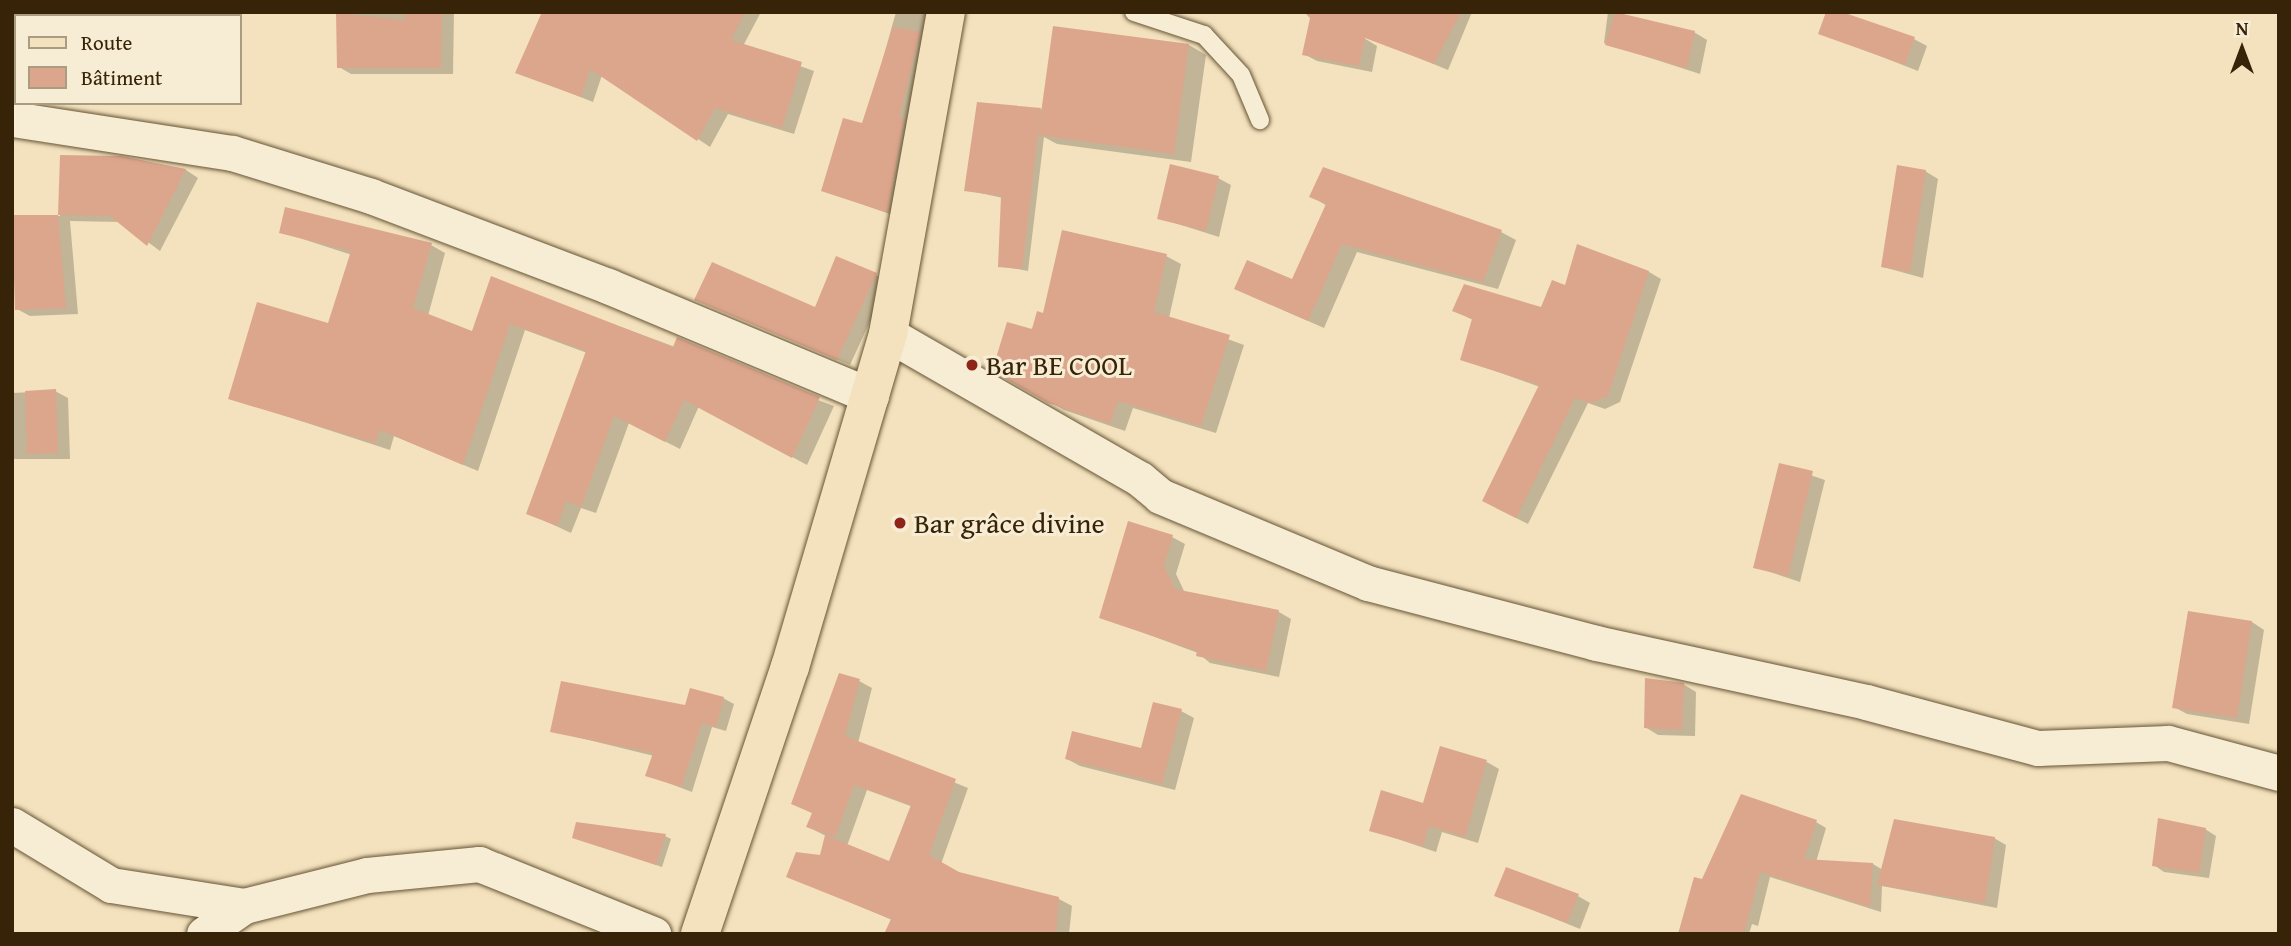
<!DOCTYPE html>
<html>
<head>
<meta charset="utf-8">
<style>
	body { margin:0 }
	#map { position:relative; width:2291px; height:946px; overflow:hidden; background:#f3e2bd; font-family:"Gentium Book Plus",serif }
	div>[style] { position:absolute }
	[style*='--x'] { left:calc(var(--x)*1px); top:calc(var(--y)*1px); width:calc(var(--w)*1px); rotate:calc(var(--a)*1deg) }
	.shadow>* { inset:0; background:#0003 }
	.building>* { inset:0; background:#dca68d }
	.roads { filter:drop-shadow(0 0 2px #665435) drop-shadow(0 0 2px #665435) }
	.lane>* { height:18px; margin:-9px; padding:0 9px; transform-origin:9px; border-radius:9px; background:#f7ecd4 }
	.street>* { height:35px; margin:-17.5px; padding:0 17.5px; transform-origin:17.5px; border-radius:17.5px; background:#f7ecd4 }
	.primary>* { height:38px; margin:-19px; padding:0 19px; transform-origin:19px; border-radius:19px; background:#f3e2bd }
	.dots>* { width:19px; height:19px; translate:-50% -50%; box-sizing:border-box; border:4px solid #f7ecd4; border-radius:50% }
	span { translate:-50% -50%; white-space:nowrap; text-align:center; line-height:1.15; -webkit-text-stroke:6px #f7ecd4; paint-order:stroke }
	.poi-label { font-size:28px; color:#372408 }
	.left { translate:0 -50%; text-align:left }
	.frame { position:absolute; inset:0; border:14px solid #372408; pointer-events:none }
	.legend { position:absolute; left:14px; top:14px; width:228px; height:91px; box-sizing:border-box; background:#f7ecd4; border:2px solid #aa9c82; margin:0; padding:9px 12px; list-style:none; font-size:21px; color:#372408 }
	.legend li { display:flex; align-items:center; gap:14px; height:35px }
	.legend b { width:35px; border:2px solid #aa9c82 }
	.north { position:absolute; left:2207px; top:14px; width:70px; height:70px; -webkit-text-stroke:5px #f7ecd4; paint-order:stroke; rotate:0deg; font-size:19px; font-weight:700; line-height:28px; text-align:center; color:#372408 }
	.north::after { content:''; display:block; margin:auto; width:24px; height:32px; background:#372408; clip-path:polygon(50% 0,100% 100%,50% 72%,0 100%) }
</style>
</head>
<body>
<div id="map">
	<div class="shadow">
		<i style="clip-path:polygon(12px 12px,24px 12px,16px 16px,16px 97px)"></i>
		<i style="clip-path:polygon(338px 12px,454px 12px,453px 74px,351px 74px,339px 67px)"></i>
		<i style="clip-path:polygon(711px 12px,761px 12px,743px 46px,814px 71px,794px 134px,728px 114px,710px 147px,602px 75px,593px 102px,517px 72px)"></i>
		<i style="clip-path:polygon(896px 12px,932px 12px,895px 216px,823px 190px,864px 126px)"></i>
		<i style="clip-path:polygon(1396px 12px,1472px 12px,1448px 70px,1385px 44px)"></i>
		<i style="clip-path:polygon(1608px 12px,1694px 32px,1707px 40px,1700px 74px,1604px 43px)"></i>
		<i style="clip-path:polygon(1821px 33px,1914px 39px,1927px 46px,1918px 71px)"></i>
		<i style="clip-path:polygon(1364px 38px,1377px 46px,1372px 72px,1317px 61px,1304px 54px)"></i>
		<i style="clip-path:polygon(1189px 45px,1206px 55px,1191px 162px,1057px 144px,1044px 137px,1028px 271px,1000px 266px,1003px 198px,966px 190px,1040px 110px)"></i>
		<i style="clip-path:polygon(62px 156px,121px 158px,186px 170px,198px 178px,160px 251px,121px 222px,70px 221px,78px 314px,30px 316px,17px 309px,13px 217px,60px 216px)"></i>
		<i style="clip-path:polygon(1925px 171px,1938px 179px,1923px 278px,1883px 267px)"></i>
		<i style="clip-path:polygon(1218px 178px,1231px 185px,1219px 237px,1159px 218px)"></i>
		<i style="clip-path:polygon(1311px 196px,1501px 232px,1516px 240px,1498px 289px,1357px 252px,1324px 328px,1251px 296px,1293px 281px,1327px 206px)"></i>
		<i style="clip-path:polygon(281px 232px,431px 245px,445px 253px,428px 316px,474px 334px,492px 279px,834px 406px,807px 465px,699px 406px,680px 449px,629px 423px,596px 513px,581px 508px,571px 533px,528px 513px,587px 353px,525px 330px,478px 471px,394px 436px,390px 450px,230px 398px,329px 325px,352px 255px)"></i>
		<i style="clip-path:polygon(1166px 256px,1181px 264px,1169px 318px,1244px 345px,1216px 433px,1133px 408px,1125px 431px,1064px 410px,994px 370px,1044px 315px)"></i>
		<i style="clip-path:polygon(1649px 272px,1661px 279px,1620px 402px,1605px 409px,1588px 403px,1528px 524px,1496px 508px,1540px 387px,1462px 359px,1473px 320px,1455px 311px,1542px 309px,1566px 287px)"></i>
		<i style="clip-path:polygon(876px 275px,888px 282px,850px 365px,696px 300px,816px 310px)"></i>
		<i style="clip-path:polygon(55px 391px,68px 398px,70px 459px,12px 459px,12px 393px)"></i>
		<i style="clip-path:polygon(1780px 465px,1825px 480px,1800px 582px,1755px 567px)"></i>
		<i style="clip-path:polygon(1172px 537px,1185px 544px,1176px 574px,1185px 593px,1279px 612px,1291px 619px,1279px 677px,1210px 663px,1198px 653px,1101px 617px)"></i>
		<i style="clip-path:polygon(2252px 622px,2264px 630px,2249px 724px,2187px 714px,2174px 707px)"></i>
		<i style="clip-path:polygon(evenodd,859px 681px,872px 688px,858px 743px,968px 788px,941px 864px,958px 873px,1059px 899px,1072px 906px,1069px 934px,886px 934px,892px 920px,788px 876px,822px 857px,826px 836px,808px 827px,814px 814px,793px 803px,859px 681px,867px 790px,913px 807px,890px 863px,847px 846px,867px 790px)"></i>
		<i style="clip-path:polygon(1683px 684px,1696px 692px,1695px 736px,1658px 735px,1645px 727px)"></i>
		<i style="clip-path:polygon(723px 698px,734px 704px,726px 731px,712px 727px,692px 792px,647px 775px,654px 756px,552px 731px)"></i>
		<i style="clip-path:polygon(1181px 711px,1194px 718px,1175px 790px,1080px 766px,1067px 759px,1142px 751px)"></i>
		<i style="clip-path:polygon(1487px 762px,1499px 769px,1478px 843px,1442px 832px,1436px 852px,1371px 830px,1424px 805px)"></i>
		<i style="clip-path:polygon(1816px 822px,1826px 828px,1816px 862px,1873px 864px,1883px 870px,1994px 838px,2006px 845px,1997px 908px,1882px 886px,1881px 912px,1770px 877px,1758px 926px,1752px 924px,1749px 934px,1680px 934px,1703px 881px)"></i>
		<i style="clip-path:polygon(2205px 829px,2216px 836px,2209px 878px,2164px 872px,2154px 865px)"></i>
		<i style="clip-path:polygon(665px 836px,671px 839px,662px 867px,574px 837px)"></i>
		<i style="clip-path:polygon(1496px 895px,1578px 896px,1590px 903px,1580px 929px)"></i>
	</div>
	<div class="building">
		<i style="clip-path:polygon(405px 12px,442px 12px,441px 68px,337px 68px,336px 13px,405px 20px)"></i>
		<i style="clip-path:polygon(542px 12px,745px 12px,731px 40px,802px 62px,782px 128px,715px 108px,697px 141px,590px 69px,581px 97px,515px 73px)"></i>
		<i style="clip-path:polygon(1304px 12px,1461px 12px,1434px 64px,1365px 38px,1359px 66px,1302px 55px,1310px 18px)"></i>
		<i style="clip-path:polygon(1615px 12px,1695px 31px,1687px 68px,1605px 45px)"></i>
		<i style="clip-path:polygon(1826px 12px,1842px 12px,1915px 37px,1905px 65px,1818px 34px)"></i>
		<i style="clip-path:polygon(1053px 26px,1189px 44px,1174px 154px,1038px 135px)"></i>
		<i style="clip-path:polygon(893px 27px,920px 32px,899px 117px,904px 119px,888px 213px,821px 191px,843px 118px,862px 123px)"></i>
		<i style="clip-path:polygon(977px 102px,1041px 108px,1022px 269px,998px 267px,1001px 196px,964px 191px)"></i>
		<i style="clip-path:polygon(60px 155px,121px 156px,186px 169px,147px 246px,110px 216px,58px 215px)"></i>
		<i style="clip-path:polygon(1170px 164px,1219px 176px,1206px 231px,1157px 219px)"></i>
		<i style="clip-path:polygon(1897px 165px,1926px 170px,1910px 272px,1881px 267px)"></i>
		<i style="clip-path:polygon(1323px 167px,1502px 230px,1483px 282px,1342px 244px,1308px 321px,1234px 289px,1247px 260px,1292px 279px,1326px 204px,1309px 197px)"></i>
		<i style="clip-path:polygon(285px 207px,432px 243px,413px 308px,472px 331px,491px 276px,673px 347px,677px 337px,820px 397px,792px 458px,684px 400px,665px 442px,614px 416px,581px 507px,566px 501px,557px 526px,526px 514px,586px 351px,510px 324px,463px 465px,380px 430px,375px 443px,228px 399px,257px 302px,328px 323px,351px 251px,279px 233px)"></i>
		<i style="clip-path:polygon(12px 215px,58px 215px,66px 308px,15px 310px)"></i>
		<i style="clip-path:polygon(1062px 230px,1167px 254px,1154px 312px,1230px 335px,1201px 426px,1118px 401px,1110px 424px,1048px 403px,992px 371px,1007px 322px,1032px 329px,1037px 311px,1043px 313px)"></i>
		<i style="clip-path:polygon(1577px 244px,1649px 271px,1608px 396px,1591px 403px,1575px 398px,1516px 518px,1482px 501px,1539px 385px,1460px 360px,1472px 319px,1452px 311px,1464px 284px,1541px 307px,1552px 280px,1565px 285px)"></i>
		<i style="clip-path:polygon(836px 256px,877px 273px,837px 360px,694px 300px,712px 262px,815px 307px)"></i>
		<i style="clip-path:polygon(56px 389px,58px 453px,27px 454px,25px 391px)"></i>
		<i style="clip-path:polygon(1779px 463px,1813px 471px,1788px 576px,1753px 568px)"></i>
		<i style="clip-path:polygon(1128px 521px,1173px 535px,1164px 565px,1175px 589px,1279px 610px,1266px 671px,1196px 656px,1197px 651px,1099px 618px)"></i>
		<i style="clip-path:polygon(2188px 611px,2252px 621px,2237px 718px,2172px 708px)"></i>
		<i style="clip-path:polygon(839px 673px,860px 679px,845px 736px,956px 779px,929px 855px,959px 872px,1059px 897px,1056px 934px,884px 934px,891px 919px,786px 877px,796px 852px,820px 855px,825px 835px,889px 861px,911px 805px,854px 785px,835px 837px,806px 827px,812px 813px,791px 804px)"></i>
		<i style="clip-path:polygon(1645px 678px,1684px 683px,1682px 730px,1644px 728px)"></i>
		<i style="clip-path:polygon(561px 681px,685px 705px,690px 688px,724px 697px,716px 727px,702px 723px,681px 787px,645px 776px,653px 753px,550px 732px)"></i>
		<i style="clip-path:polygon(1153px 702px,1182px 709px,1162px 784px,1065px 759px,1072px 731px,1141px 748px)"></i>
		<i style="clip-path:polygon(1440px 746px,1487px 760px,1465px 837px,1429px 826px,1423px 846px,1369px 831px,1381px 790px,1423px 803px)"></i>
		<i style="clip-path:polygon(1741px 794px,1817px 820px,1804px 859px,1873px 863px,1870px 907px,1760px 872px,1744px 934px,1678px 934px,1694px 877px,1702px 879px)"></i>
		<i style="clip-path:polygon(2158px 818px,2206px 828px,2199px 873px,2152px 866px)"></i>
		<i style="clip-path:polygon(1894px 819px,1995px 837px,1985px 903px,1877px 885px)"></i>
		<i style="clip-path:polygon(576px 822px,666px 834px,656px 865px,572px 838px)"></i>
		<i style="clip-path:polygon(1506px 867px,1579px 894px,1567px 923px,1494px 896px)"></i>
	</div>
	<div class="roads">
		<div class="lane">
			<i style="--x:1134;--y:12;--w:74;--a:18.2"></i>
			<i style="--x:1204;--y:35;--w:54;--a:47.2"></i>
			<i style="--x:1241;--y:75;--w:49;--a:67.1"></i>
		</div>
		<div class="street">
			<i style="--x:12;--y:119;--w:223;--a:8.8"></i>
			<i style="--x:232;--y:153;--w:145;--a:17.2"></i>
			<i style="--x:371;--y:196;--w:254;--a:20.8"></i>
			<i style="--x:608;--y:286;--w:285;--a:22.7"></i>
			<i style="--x:888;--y:334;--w:291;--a:29.9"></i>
			<i style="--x:1140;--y:479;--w:26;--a:40"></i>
			<i style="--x:1160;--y:496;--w:225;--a:22.7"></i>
			<i style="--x:1368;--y:583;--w:236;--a:14.7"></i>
			<i style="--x:1596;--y:643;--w:276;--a:12.3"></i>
			<i style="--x:1866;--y:702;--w:178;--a:15"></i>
			<i style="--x:2038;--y:748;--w:130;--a:-2.2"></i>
			<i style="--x:2168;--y:743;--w:115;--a:15.1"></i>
			<i style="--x:12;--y:825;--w:116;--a:31.2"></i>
			<i style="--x:111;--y:885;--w:135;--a:9"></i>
			<i style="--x:204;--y:934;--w:49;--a:-35"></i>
			<i style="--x:244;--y:906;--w:127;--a:-14.1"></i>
			<i style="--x:367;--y:875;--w:113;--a:-5.6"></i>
			<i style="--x:479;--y:864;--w:188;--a:21.9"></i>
		</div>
		<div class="primary">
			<i style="--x:700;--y:934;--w:282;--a:-71.4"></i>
			<i style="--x:790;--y:667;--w:347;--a:-73.6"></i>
			<i style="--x:888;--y:334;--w:327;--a:-79.8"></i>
		</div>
	</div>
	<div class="dots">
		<i style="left:972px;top:365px;background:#8f2418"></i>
		<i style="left:900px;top:523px;background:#8f2418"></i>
	</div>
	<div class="poi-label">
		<span class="left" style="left:986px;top:365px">Bar BE COOL</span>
		<span class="left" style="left:914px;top:523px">Bar grâce divine</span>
	</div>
	<div class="frame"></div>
	<ul class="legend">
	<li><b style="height:9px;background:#f3e2bd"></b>Route</li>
	<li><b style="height:19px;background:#dca68d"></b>Bâtiment</li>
	</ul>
	<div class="north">N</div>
</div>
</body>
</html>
